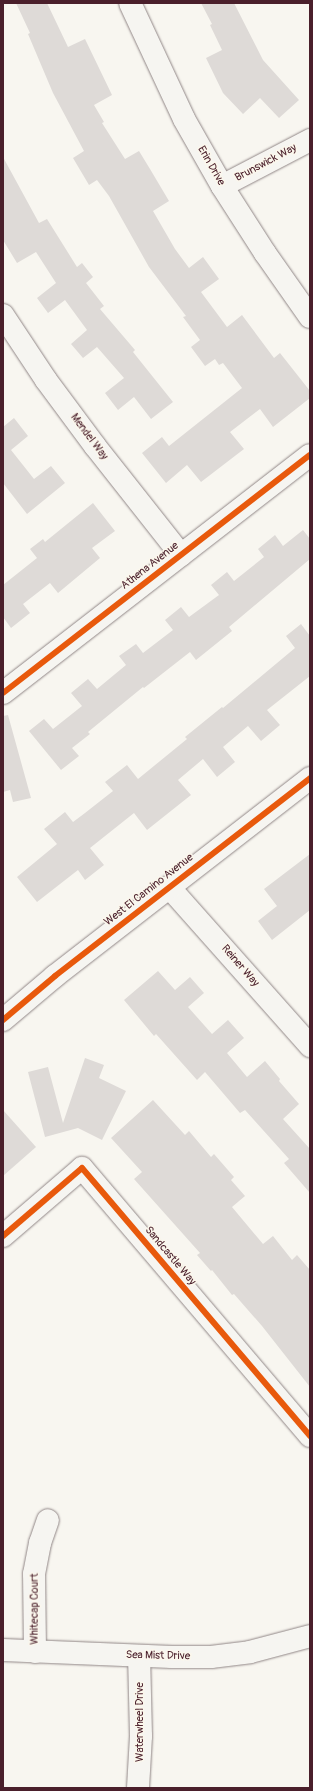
<!DOCTYPE html>
<html>
<head>
<meta charset="utf-8">
<style>
	body { margin:0 }
	#map { position:relative; width:313px; height:1791px; overflow:hidden; background:#f8f6f0; font-family:Pangolin,sans-serif }
	div>[style] { position:absolute }
	[style*='--x'] { left:calc(var(--x)*1px); top:calc(var(--y)*1px); width:calc(var(--w)*1px); rotate:calc(var(--a)*1deg) }
	.building>* { inset:0; background:#dedad7 }
	.roads { filter:drop-shadow(0 0 1px #918787) drop-shadow(0 0 1px #918787) }
	.minor>* { height:22px; margin:-11px; padding:0 11px; transform-origin:11px; border-radius:11px; background:#f6f5f1 }
	.major>* { height:22px; margin:-11px; padding:0 11px; transform-origin:11px; border-radius:11px; background:#f6f5f1 }
	.cycleway>* { height:6px; margin:-3px; padding:0 3px; transform-origin:3px; border-radius:3px; background:#e8590c }
	span { translate:-50% -50%; white-space:nowrap; text-align:center; line-height:1.15; -webkit-text-stroke:3px #fbf7ec; paint-order:stroke }
	.street-label { font-size:11px; color:#4a1f2b }
	.frame { position:absolute; inset:0; border:4px solid #4a1f2b; pointer-events:none }
</style>
</head>
<body>
<div id="map">
	<div class="building">
		<i style="clip-path:polygon(16px 3px,47px 3px,68px 47px,85px 39px,112px 95px,94px 105px,104px 122px,102px 123px,125px 159px,139px 151px,150px 169px,169px 201px,153px 211px,175px 249px,189px 268px,203px 257px,219px 279px,201px 292px,227px 327px,242px 315px,274px 358px,280px 353px,310px 391px,310px 398px,273px 427px,260px 409px,230px 432px,244px 449px,201px 482px,187px 465px,166px 483px,142px 453px,162px 437px,169px 446px,242px 388px,223px 363px,219px 365px,215px 359px,205px 366px,191px 347px,200px 340px,183px 317px,186px 316px,149px 267px,109px 196px,97px 180px,89px 185px,73px 158px,84px 151px,53px 93px,28px 34px,30px 33px)"></i>
		<i style="clip-path:polygon(201px 3px,234px 3px,263px 60px,299px 100px,279px 118px,260px 98px,243px 114px,223px 93px,206px 58px,222px 50px,210px 25px,212px 24px)"></i>
		<i style="clip-path:polygon(3px 157px,39px 223px,47px 219px,77px 267px,82px 263px,93px 277px,86px 283px,104px 306px,100px 309px,135px 350px,133px 352px,173px 402px,151px 419px,134px 397px,118px 410px,105px 393px,124px 378px,97px 347px,83px 358px,71px 344px,87px 330px,65px 300px,48px 313px,37px 298px,56px 283px,36px 252px,17px 263px,3px 240px)"></i>
		<i style="clip-path:polygon(14px 418px,28px 436px,11px 450px,34px 479px,51px 466px,65px 483px,27px 514px,3px 483px,3px 427px)"></i>
		<i style="clip-path:polygon(93px 503px,115px 531px,92px 548px,100px 558px,58px 593px,50px 583px,23px 604px,30px 613px,11px 628px,3px 617px,3px 585px,37px 558px,30px 549px,43px 539px,45px 542px)"></i>
		<i style="clip-path:polygon(303px 530px,310px 539px,310px 559px,229px 627px,232px 631px,196px 660px,190px 652px,144px 688px,143px 687px,88px 732px,90px 734px,72px 748px,79px 756px,61px 770px,29px 731px,44px 719px,53px 729px,82px 706px,71px 693px,88px 679px,97px 689px,126px 665px,119px 656px,136px 644px,143px 653px,173px 630px,165px 620px,181px 607px,189px 617px,219px 595px,211px 585px,227px 572px,234px 581px,264px 557px,258px 549px,275px 535px,283px 546px)"></i>
		<i style="clip-path:polygon(301px 624px,310px 636px,310px 676px,267px 710px,280px 725px,261px 741px,248px 726px,223px 747px,235px 762px,217px 777px,203px 759px,178px 780px,191px 795px,147px 830px,134px 813px,90px 848px,104px 865px,85px 880px,78px 870px,37px 902px,17px 877px,57px 844px,44px 829px,65px 812px,73px 822px,85px 813px,113px 791px,105px 782px,127px 765px,138px 779px,187px 739px,185px 737px,222px 707px,223px 708px,295px 648px,286px 636px)"></i>
		<i style="clip-path:polygon(8px 715px,31px 798px,13px 802px,10px 790px,3px 792px,3px 716px)"></i>
		<i style="clip-path:polygon(310px 854px,310px 910px,272px 940px,258px 921px,277px 906px,264px 889px)"></i>
		<i style="clip-path:polygon(158px 971px,175px 990px,190px 977px,204px 993px,188px 1007px,212px 1034px,228px 1020px,244px 1038px,227px 1053px,247px 1077px,265px 1061px,280px 1079px,279px 1081px,299px 1104px,283px 1119px,310px 1149px,310px 1193px,284px 1163px,289px 1159px,245px 1110px,240px 1113px,205px 1072px,197px 1080px,156px 1034px,154px 1036px,124px 1000px)"></i>
		<i style="clip-path:polygon(85px 1058px,104px 1065px,99px 1078px,126px 1091px,102px 1140px,78px 1128px,45px 1137px,28px 1072px,48px 1067px,63px 1123px)"></i>
		<i style="clip-path:polygon(153px 1100px,185px 1135px,189px 1131px,211px 1157px,214px 1154px,234px 1177px,231px 1180px,245px 1196px,232px 1207px,263px 1244px,273px 1236px,292px 1260px,297px 1255px,310px 1270px,310px 1387px,262px 1326px,234px 1294px,232px 1295px,212px 1270px,211px 1271px,197px 1255px,200px 1253px,134px 1179px,142px 1172px,111px 1138px)"></i>
		<i style="clip-path:polygon(3px 1110px,36px 1147px,3px 1176px)"></i>
	</div>
	<div class="roads">
		<div class="minor">
			<i style="--x:130;--y:3;--w:128;--a:65"></i>
			<i style="--x:184;--y:119;--w:77;--a:60.4"></i>
			<i style="--x:222;--y:186;--w:80;--a:57.3"></i>
			<i style="--x:265;--y:253;--w:78;--a:54.9"></i>
			<i style="--x:222;--y:186;--w:99;--a:-27.6"></i>
			<i style="--x:3;--y:315;--w:78;--a:56.5"></i>
			<i style="--x:46;--y:380;--w:82;--a:53.4"></i>
			<i style="--x:95;--y:446;--w:139;--a:51.7"></i>
			<i style="--x:3;--y:693;--w:388;--a:-37.8"></i>
			<i style="--x:169;--y:887;--w:213;--a:48.4"></i>
			<i style="--x:3;--y:1236;--w:104;--a:-40.7"></i>
			<i style="--x:82;--y:1168;--w:352;--a:49.6"></i>
			<i style="--x:3;--y:1650;--w:169;--a:2.4"></i>
			<i style="--x:172;--y:1657;--w:39;--a:0"></i>
			<i style="--x:211;--y:1657;--w:39;--a:-7"></i>
			<i style="--x:250;--y:1652;--w:62;--a:-14.9"></i>
			<i style="--x:35;--y:1652;--w:78;--a:-90.7"></i>
			<i style="--x:34;--y:1574;--w:32;--a:-79"></i>
			<i style="--x:40;--y:1543;--w:24;--a:-71"></i>
			<i style="--x:138;--y:1788;--w:52;--a:-86.7"></i>
			<i style="--x:141;--y:1736;--w:80;--a:-91.4"></i>
		</div>
		<div class="major">
			<i style="--x:3;--y:1020;--w:68;--a:-40.2"></i>
			<i style="--x:55;--y:976;--w:323;--a:-37.8"></i>
		</div>
	</div>
	<div class="cycleway">
		<i style="--x:3;--y:693;--w:388;--a:-37.8"></i>
		<i style="--x:3;--y:1020;--w:68;--a:-40.2"></i>
		<i style="--x:55;--y:976;--w:323;--a:-37.8"></i>
		<i style="--x:3;--y:1236;--w:104;--a:-40.7"></i>
		<i style="--x:82;--y:1168;--w:352;--a:49.6"></i>
	</div>
	<div class="street-label">
		<span style="left:266px;top:163px;rotate:-28deg">Brunswick Way</span>
		<span style="left:211px;top:166px;rotate:60deg">Erin Drive</span>
		<span style="left:89px;top:437px;rotate:53deg">Mendel Way</span>
		<span style="left:150px;top:566px;rotate:-38deg">Athena Avenue</span>
		<span style="left:149px;top:890px;rotate:-38deg">West El Camino Avenue</span>
		<span style="left:240px;top:966px;rotate:49deg">Reiner Way</span>
		<span style="left:170px;top:1256px;rotate:50deg">Sandcastle Way</span>
		<span style="left:35px;top:1609px;rotate:-90deg">Whitecap Court</span>
		<span style="left:158px;top:1656px;rotate:1deg">Sea Mist Drive</span>
		<span style="left:140px;top:1722px;rotate:-90deg">Waterwheel Drive</span>
	</div>
	<div class="frame"></div>
</div>
</body>
</html>
